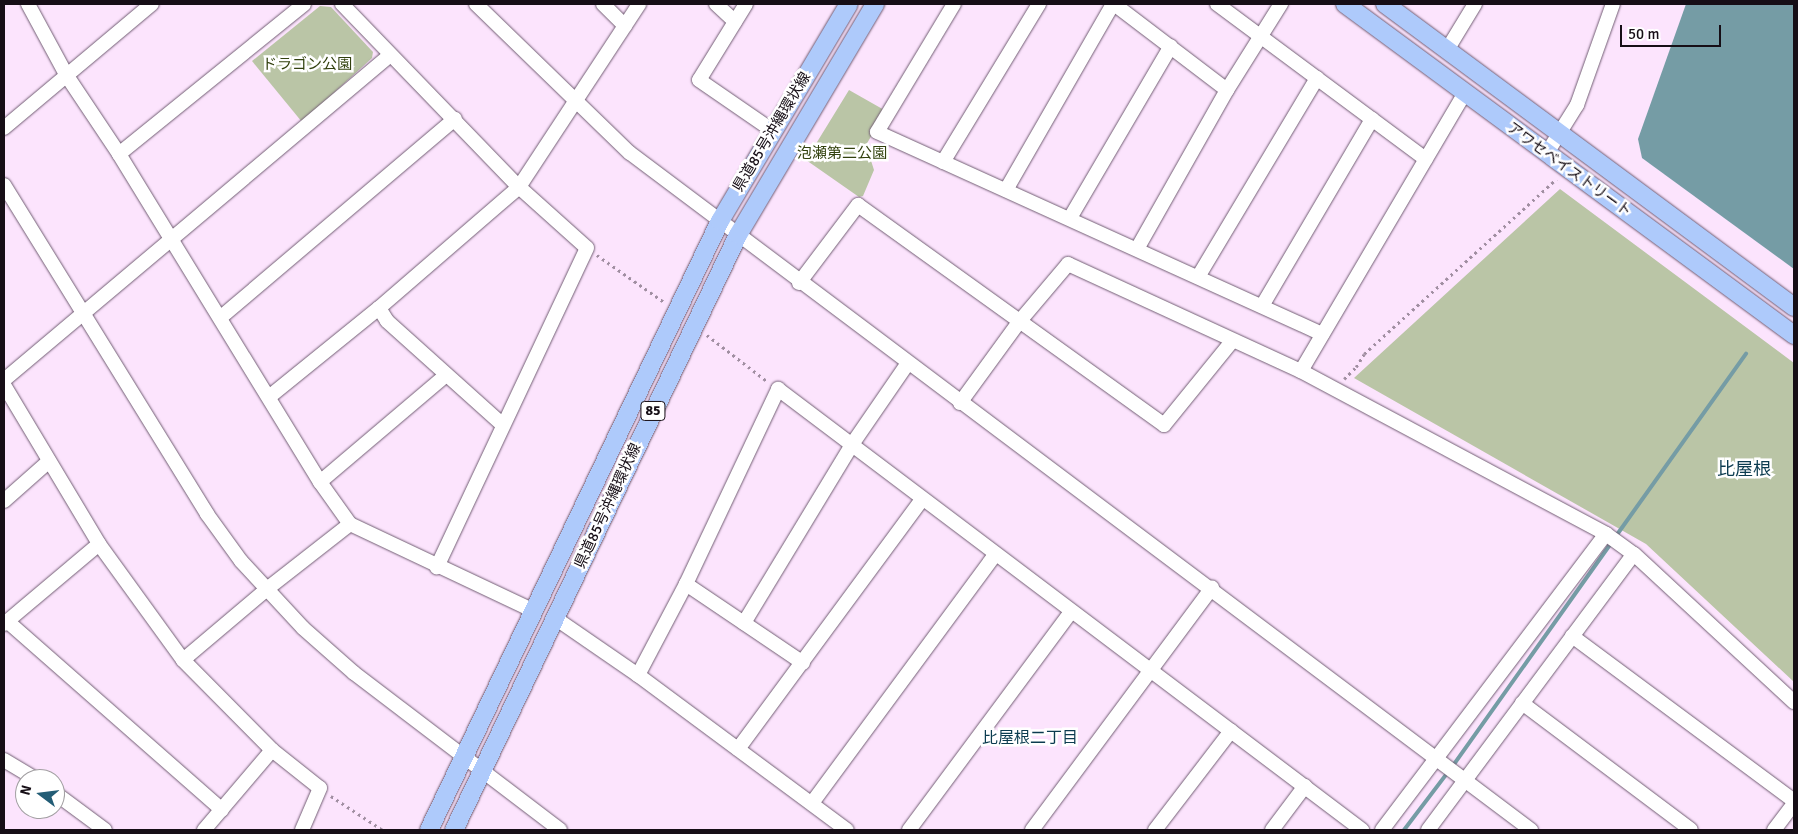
<!DOCTYPE html>
<html>
<head>
<meta charset="utf-8">
<style>
	body { margin:0 }
	#map { position:relative; width:1798px; height:834px; overflow:hidden; background:#fce4fd; font-family:Signika,"Noto Sans JP",sans-serif }
	div>[style] { position:absolute }
	[style*='--x'] { left:calc(var(--x)*1px); top:calc(var(--y)*1px); width:calc(var(--w)*1px); rotate:calc(var(--a)*1deg) }
	.green>* { inset:0; background:#bac5a6 }
	.water>* { inset:0; background:#759ca5 }
	.stream>* { height:4px; margin:-2px; padding:0 2px; transform-origin:2px; border-radius:2px; background:#759ca5 }
	.path>* { height:2.5px; margin-top:-1.25px; transform-origin:0; background:repeating-linear-gradient(90deg,#a08ea1 0 2.5px,transparent 0 6.5px) }
	.roads { filter:drop-shadow(0 0 1px #715d73) drop-shadow(0 0 1px #715d73) }
	.minor>* { height:14px; margin:-7px; padding:0 7px; transform-origin:7px; border-radius:7px; background:#fff }
	.major>* { height:18px; margin:-9px; padding:0 9px; transform-origin:9px; border-radius:9px; background:#aecafb }
	span { translate:-50% -50%; white-space:nowrap; text-align:center; line-height:1.15; -webkit-text-stroke:5px #fff; paint-order:stroke }
	.shield-label span { padding:1px 4px; background:#fff; border:1px solid; border-radius:4px; -webkit-text-stroke-width:0 }
	.shield-label { font-size:14px; color:#160e16; font-weight:700 }
	.park-label { font-size:15px; color:#32410e }
	.street-label { font-size:15px; color:#160e16 }
	.neighbourhood-label { font-size:16px; color:#0c3c50 }
	.quarter-label { font-size:18px; color:#0c3c50 }
	.frame { position:absolute; inset:0; border:5px solid #160e16; pointer-events:none }
	.north { position:absolute; left:15px; top:769px; width:50px; height:50px; box-sizing:border-box; background:#fff; border:1px solid #a29fa2; border-radius:50%; rotate:285deg; font-size:14px; font-weight:700; line-height:20px; text-align:center; color:#160e16 }
	.north::after { content:''; display:block; margin:auto; width:18px; height:22px; background:#235d76; clip-path:polygon(50% 0,100% 100%,50% 72%,0 100%) }
	.scale { position:absolute; left:1620px; top:25px; width:101px; height:22px; box-sizing:border-box; border:2px solid #160e16; border-top:0; padding-left:6px; font-size:15px; line-height:18px; white-space:nowrap; color:#160e16; -webkit-text-stroke:4px #fff; paint-order:stroke }
</style>
</head>
<body>
<div id="map">
	<div class="green">
		<i style="clip-path:polygon(320px 6px,331px 7px,373px 52px,372px 58px,302px 122px,252px 61px)"></i>
		<i style="clip-path:polygon(849px 90px,886px 111px,866px 145px,874px 170px,863px 196px,859px 197px,806px 160px)"></i>
		<i style="clip-path:polygon(1560px 189px,1794px 363px,1794px 682px,1646px 544px,1354px 378px)"></i>
	</div>
	<div class="water">
		<i style="clip-path:polygon(1686px 4px,1794px 4px,1794px 269px,1642px 158px,1638px 139px)"></i>
	</div>
	<div class="stream">
		<i style="--x:1616;--y:536;--w:224;--a:-54.5"></i>
		<i style="--x:1452;--y:767;--w:276;--a:-54.6"></i>
		<i style="--x:1404;--y:830;--w:73;--a:-52.8"></i>
	</div>
	<div class="path">
		<i style="--x:597;--y:255;--w:82;--a:35"></i>
		<i style="--x:707;--y:335;--w:77;--a:37.6"></i>
		<i style="--x:1344;--y:379;--w:17;--a:-45"></i>
		<i style="--x:1356;--y:367;--w:15;--a:-58"></i>
		<i style="--x:1364;--y:354;--w:260;--a:-42.3"></i>
		<i style="--x:331;--y:796;--w:62;--a:33.2"></i>
	</div>
	<div class="roads">
		<div class="minor">
			<i style="--x:28;--y:4;--w:82;--a:61.6"></i>
			<i style="--x:67;--y:76;--w:94;--a:56.3"></i>
			<i style="--x:119;--y:154;--w:385;--a:58.5"></i>
			<i style="--x:320;--y:482;--w:52;--a:54.5"></i>
			<i style="--x:350;--y:524;--w:204;--a:25.3"></i>
			<i style="--x:342;--y:4;--w:255;--a:46"></i>
			<i style="--x:519;--y:187;--w:91;--a:41.9"></i>
			<i style="--x:587;--y:248;--w:353;--a:115.2"></i>
			<i style="--x:476;--y:4;--w:214;--a:44.1"></i>
			<i style="--x:630;--y:153;--w:1127;--a:36.92"></i>
			<i style="--x:603;--y:4;--w:31;--a:45"></i>
			<i style="--x:716;--y:4;--w:26;--a:43"></i>
			<i style="--x:746;--y:4;--w:89;--a:121.7"></i>
			<i style="--x:699;--y:80;--w:90;--a:34.6"></i>
			<i style="--x:954;--y:4;--w:149;--a:121"></i>
			<i style="--x:877;--y:132;--w:489;--a:24.4"></i>
			<i style="--x:1114;--y:4;--w:142;--a:37.3"></i>
			<i style="--x:1217;--y:4;--w:260;--a:36.6"></i>
			<i style="--x:1447;--y:50;--w:54;--a:-58.7"></i>
			<i style="--x:4;--y:128;--w:193;--a:-40"></i>
			<i style="--x:1547;--y:153;--w:57;--a:-58"></i>
			<i style="--x:1577;--y:105;--w:107;--a:-70.4"></i>
			<i style="--x:119;--y:154;--w:238;--a:-39"></i>
			<i style="--x:943;--y:162;--w:185;--a:-58.7"></i>
			<i style="--x:4;--y:185;--w:387;--a:58.3"></i>
			<i style="--x:207;--y:514;--w:58;--a:54.1"></i>
			<i style="--x:241;--y:561;--w:91;--a:47.2"></i>
			<i style="--x:303;--y:628;--w:68;--a:41.4"></i>
			<i style="--x:354;--y:673;--w:259;--a:37.3"></i>
			<i style="--x:1006;--y:190;--w:215;--a:-60.1"></i>
			<i style="--x:1070;--y:218;--w:199;--a:-59.6"></i>
			<i style="--x:1137;--y:249;--w:183;--a:-60.5"></i>
			<i style="--x:1227;--y:90;--w:102;--a:-57.9"></i>
			<i style="--x:1198;--y:277;--w:232;--a:-59.1"></i>
			<i style="--x:799;--y:283;--w:98;--a:-52.9"></i>
			<i style="--x:858;--y:205;--w:377;--a:35.7"></i>
			<i style="--x:1164;--y:425;--w:109;--a:-50.9"></i>
			<i style="--x:1262;--y:306;--w:217;--a:-59.5"></i>
			<i style="--x:379;--y:308;--w:15;--a:58"></i>
			<i style="--x:387;--y:321;--w:156;--a:41.9"></i>
			<i style="--x:220;--y:318;--w:308;--a:-40.3"></i>
			<i style="--x:1301;--y:371;--w:323;--a:-59.5"></i>
			<i style="--x:4;--y:380;--w:503;--a:-40.08"></i>
			<i style="--x:4;--y:385;--w:185;--a:59.1"></i>
			<i style="--x:99;--y:544;--w:143;--a:54.1"></i>
			<i style="--x:183;--y:660;--w:127;--a:45.3"></i>
			<i style="--x:272;--y:750;--w:61;--a:38.4"></i>
			<i style="--x:320;--y:788;--w:46;--a:113.2"></i>
			<i style="--x:269;--y:397;--w:141;--a:-39"></i>
			<i style="--x:379;--y:308;--w:185;--a:-40.8"></i>
			<i style="--x:519;--y:187;--w:219;--a:-56.7"></i>
			<i style="--x:960;--y:403;--w:100;--a:-53.9"></i>
			<i style="--x:1019;--y:322;--w:76;--a:-49.8"></i>
			<i style="--x:1068;--y:264;--w:256;--a:24.7"></i>
			<i style="--x:1301;--y:371;--w:346;--a:28.1"></i>
			<i style="--x:1606;--y:534;--w:34;--a:36"></i>
			<i style="--x:1634;--y:554;--w:218;--a:42.8"></i>
			<i style="--x:320;--y:482;--w:165;--a:-40.3"></i>
			<i style="--x:4;--y:501;--w:60;--a:-41.6"></i>
			<i style="--x:686;--y:584;--w:141;--a:34"></i>
			<i style="--x:555;--y:618;--w:101;--a:34.5"></i>
			<i style="--x:638;--y:675;--w:260;--a:36.6"></i>
			<i style="--x:7;--y:621;--w:286;--a:41.3"></i>
			<i style="--x:744;--y:623;--w:210;--a:-58.8"></i>
			<i style="--x:853;--y:443;--w:97;--a:-55.5"></i>
			<i style="--x:4;--y:624;--w:124;--a:-40.1"></i>
			<i style="--x:1572;--y:636;--w:277;--a:36.6"></i>
			<i style="--x:183;--y:660;--w:110;--a:-40.2"></i>
			<i style="--x:267;--y:589;--w:105;--a:-38.1"></i>
			<i style="--x:638;--y:675;--w:103;--a:-62.2"></i>
			<i style="--x:686;--y:584;--w:216;--a:-64.7"></i>
			<i style="--x:778;--y:389;--w:732;--a:37.06"></i>
			<i style="--x:1522;--y:703;--w:211;--a:36.9"></i>
			<i style="--x:738;--y:749;--w:310;--a:-53.6"></i>
			<i style="--x:4;--y:760;--w:37;--a:31"></i>
			<i style="--x:55;--y:793;--w:62;--a:36.5"></i>
			<i style="--x:812;--y:803;--w:308;--a:-53.6"></i>
			<i style="--x:204;--y:830;--w:105;--a:-49.6"></i>
			<i style="--x:909;--y:830;--w:272;--a:-53.4"></i>
			<i style="--x:1032;--y:830;--w:302;--a:-53.4"></i>
			<i style="--x:1155;--y:830;--w:125;--a:-52.5"></i>
			<i style="--x:1272;--y:830;--w:55;--a:-53.1"></i>
			<i style="--x:1382;--y:830;--w:371;--a:-52.9"></i>
			<i style="--x:1428;--y:830;--w:344;--a:-53.3"></i>
			<i style="--x:1774;--y:830;--w:34;--a:-53"></i>
		</div>
		<div class="major">
			<i style="--x:1345;--y:4;--w:558;--a:36.4"></i>
			<i style="--x:1385;--y:4;--w:509;--a:36.53"></i>
			<i style="--x:429;--y:830;--w:675;--a:-64.46"></i>
			<i style="--x:720;--y:221;--w:252;--a:-59.3"></i>
			<i style="--x:454;--y:830;--w:659;--a:-64.48"></i>
			<i style="--x:738;--y:235;--w:269;--a:-59.3"></i>
		</div>
	</div>
	<div class="shield-label">
		<span style="left:653px;top:411px">85</span>
	</div>
	<div class="park-label">
		<span style="left:307px;top:65px">ドラゴン公園</span>
		<span style="left:842px;top:154px">泡瀬第二公園</span>
	</div>
	<div class="street-label">
		<span style="left:772px;top:132px;rotate:-59deg">県道85号沖縄環状線</span>
		<span style="left:1569px;top:170px;rotate:36deg">アワセベイストリート</span>
		<span style="left:608px;top:506px;rotate:-65deg">県道85号沖縄環状線</span>
	</div>
	<div class="neighbourhood-label">
		<span style="left:1030px;top:738px">比屋根二丁目</span>
	</div>
	<div class="quarter-label">
		<span style="left:1744px;top:469px">比屋根</span>
	</div>
	<div class="frame"></div>
	<div class="north">N</div>
	<div class="scale">50 m</div>
</div>
</body>
</html>
